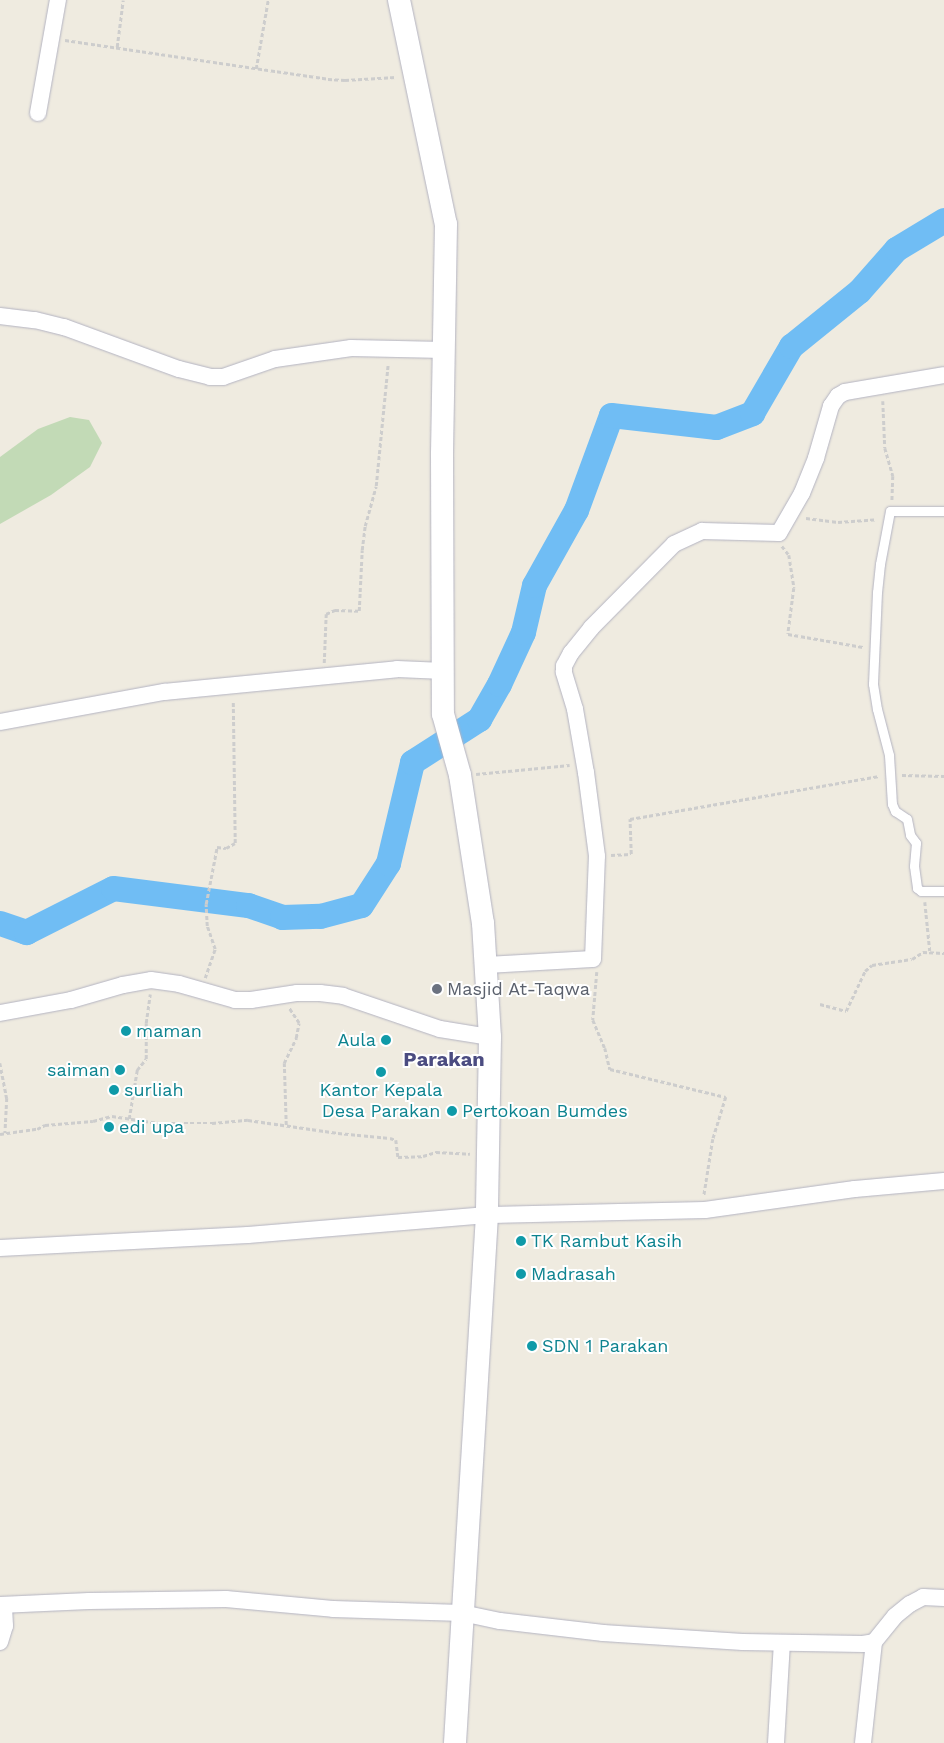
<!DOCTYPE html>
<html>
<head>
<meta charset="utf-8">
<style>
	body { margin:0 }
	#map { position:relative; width:944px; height:1743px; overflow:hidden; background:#efebe0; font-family:"Work Sans",sans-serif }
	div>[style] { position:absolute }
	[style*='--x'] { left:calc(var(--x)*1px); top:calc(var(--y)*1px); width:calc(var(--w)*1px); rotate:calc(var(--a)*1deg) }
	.cemetery>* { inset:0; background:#c2dab6 }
	.river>* { height:25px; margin:-12.5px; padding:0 12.5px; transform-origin:12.5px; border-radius:12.5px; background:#70bdf4 }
	.path>* { height:2.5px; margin-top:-1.25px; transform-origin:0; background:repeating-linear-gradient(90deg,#cdcdcd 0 4px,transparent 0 6.5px) }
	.roads { filter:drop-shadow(0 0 1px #b3b3c1) drop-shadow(0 0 1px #b3b3c1) }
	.lane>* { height:9px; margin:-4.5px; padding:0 4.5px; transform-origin:4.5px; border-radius:4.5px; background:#fff }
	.street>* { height:16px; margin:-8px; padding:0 8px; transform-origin:8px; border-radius:8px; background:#fff }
	.secondary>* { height:22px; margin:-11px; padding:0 11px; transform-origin:11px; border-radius:11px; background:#fff }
	.dots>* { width:14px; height:14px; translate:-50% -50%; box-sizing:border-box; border:2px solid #fff; border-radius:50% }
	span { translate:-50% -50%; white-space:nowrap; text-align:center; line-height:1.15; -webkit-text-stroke:4px #fff; paint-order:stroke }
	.worship-label { font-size:18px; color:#5b616d }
	.left { translate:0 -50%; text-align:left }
	.culture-label { font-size:18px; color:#0d838f }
	.right { translate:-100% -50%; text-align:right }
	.quarter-label { font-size:20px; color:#4b4c81; font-weight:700 }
</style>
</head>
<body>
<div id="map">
	<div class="cemetery">
		<i style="clip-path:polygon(70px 417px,89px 420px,102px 443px,90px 467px,51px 495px,0 524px,0 457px,38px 429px)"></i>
	</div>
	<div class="river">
		<i style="--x:0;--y:923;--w:28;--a:19"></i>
		<i style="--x:26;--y:932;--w:97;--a:-26.8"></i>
		<i style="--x:113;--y:888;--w:136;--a:7.2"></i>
		<i style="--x:248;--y:905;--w:36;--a:19"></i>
		<i style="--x:282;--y:917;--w:38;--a:-2"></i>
		<i style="--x:320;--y:916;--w:42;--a:-15"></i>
		<i style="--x:361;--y:905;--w:50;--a:-57.3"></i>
		<i style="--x:388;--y:863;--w:104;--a:-76.6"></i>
		<i style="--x:412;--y:762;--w:80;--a:-32.7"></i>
		<i style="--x:479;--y:719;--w:40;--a:-60.3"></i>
		<i style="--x:499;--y:684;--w:57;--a:-65.2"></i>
		<i style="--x:523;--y:632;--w:48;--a:-76.8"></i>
		<i style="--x:534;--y:585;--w:86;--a:-60.8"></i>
		<i style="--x:576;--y:510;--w:101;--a:-69.8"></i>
		<i style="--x:611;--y:415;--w:106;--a:6.5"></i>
		<i style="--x:716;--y:427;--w:39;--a:-21"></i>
		<i style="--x:752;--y:413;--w:78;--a:-59.8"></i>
		<i style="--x:791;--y:346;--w:87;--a:-39"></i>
		<i style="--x:859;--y:291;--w:56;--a:-48.6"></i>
		<i style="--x:896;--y:249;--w:56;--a:-31.1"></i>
	</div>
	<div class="path">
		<i style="--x:65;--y:40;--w:266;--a:8.4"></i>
		<i style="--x:328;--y:79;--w:17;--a:3"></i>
		<i style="--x:345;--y:80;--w:51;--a:-3.4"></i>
		<i style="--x:117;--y:47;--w:47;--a:-82.7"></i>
		<i style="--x:256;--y:69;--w:70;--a:-80.1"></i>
		<i style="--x:883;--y:401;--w:47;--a:87.6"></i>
		<i style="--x:885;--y:448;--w:29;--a:74"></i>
		<i style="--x:893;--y:476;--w:25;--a:92"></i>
		<i style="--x:806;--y:518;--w:32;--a:7"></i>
		<i style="--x:838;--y:522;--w:39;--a:-4"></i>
		<i style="--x:782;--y:546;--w:11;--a:52"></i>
		<i style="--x:789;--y:555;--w:33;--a:81"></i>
		<i style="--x:794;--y:588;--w:46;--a:97.4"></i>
		<i style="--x:788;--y:634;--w:76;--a:9.8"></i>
		<i style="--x:324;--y:663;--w:49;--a:-87.7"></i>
		<i style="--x:326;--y:614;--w:10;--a:-24"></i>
		<i style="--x:335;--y:610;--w:24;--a:2"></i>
		<i style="--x:359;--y:611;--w:61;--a:-87.2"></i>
		<i style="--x:362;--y:550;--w:24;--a:-83"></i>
		<i style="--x:365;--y:526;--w:41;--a:-74.6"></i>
		<i style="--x:376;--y:486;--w:123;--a:-84.4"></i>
		<i style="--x:476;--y:774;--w:94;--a:-5.5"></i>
		<i style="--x:902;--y:775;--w:42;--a:1.4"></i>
		<i style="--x:611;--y:855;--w:20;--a:-3"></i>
		<i style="--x:631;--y:854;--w:35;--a:-92"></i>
		<i style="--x:630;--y:819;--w:253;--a:-9.8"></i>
		<i style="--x:925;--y:902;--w:49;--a:84.2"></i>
		<i style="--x:597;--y:972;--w:48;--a:94.8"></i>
		<i style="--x:593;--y:1020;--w:30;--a:67"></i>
		<i style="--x:605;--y:1048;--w:22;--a:77"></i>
		<i style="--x:610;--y:1069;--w:119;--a:13.6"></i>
		<i style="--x:726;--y:1097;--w:44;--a:107.2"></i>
		<i style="--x:713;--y:1139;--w:58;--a:99"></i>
		<i style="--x:205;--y:978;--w:31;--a:-71"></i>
		<i style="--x:215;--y:949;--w:24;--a:-109"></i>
		<i style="--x:207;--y:926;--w:22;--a:-93"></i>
		<i style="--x:206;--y:904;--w:58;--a:-79.1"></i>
		<i style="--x:217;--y:847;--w:9;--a:6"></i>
		<i style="--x:226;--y:848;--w:10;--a:-29"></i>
		<i style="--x:235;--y:843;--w:142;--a:-90.8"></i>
		<i style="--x:820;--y:1004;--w:27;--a:15"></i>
		<i style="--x:846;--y:1011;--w:44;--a:-64.6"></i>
		<i style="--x:865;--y:971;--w:9;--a:-41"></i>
		<i style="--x:872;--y:965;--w:40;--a:-8.5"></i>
		<i style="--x:912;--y:959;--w:13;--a:-32"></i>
		<i style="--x:923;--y:952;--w:21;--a:3"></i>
		<i style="--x:0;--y:1063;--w:36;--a:79"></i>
		<i style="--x:7;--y:1098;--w:35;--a:93"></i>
		<i style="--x:129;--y:1119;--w:50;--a:-80.7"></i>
		<i style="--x:137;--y:1070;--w:14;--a:-51"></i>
		<i style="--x:146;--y:1059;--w:36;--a:-90"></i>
		<i style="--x:146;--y:1023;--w:29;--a:-82"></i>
		<i style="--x:286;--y:1125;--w:62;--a:-91.8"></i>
		<i style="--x:284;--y:1063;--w:28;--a:-64"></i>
		<i style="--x:296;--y:1038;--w:15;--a:-79"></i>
		<i style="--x:299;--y:1023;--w:18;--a:-124"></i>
		<i style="--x:0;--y:1134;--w:37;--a:-8"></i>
		<i style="--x:37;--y:1129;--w:9;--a:-27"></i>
		<i style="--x:45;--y:1125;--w:48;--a:-4.8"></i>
		<i style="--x:93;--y:1121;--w:20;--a:-15"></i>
		<i style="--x:112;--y:1116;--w:47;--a:8.7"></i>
		<i style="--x:158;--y:1123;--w:54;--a:0"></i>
		<i style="--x:212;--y:1123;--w:36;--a:-5"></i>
		<i style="--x:248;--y:1120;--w:91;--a:8.2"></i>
		<i style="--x:338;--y:1133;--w:52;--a:5.5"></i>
		<i style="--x:390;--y:1138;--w:6;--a:18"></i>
		<i style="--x:396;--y:1140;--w:17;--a:83"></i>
		<i style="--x:398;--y:1157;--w:25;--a:-2"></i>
		<i style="--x:423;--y:1156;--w:14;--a:-17"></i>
		<i style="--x:436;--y:1152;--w:34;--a:3"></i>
	</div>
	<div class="roads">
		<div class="lane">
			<i style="--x:944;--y:511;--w:54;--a:180"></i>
			<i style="--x:890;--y:511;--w:54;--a:100.7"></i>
			<i style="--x:880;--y:564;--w:28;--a:96"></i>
			<i style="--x:877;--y:592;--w:92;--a:92.5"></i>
			<i style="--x:873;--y:684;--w:25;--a:81"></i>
			<i style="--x:877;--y:709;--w:48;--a:75.4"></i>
			<i style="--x:889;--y:755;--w:49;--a:86.5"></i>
			<i style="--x:892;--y:804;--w:8;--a:67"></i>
			<i style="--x:895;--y:811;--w:14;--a:34"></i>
			<i style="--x:907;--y:819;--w:16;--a:79"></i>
			<i style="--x:910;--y:835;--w:10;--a:53"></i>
			<i style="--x:916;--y:843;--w:23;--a:95"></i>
			<i style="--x:914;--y:866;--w:22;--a:82"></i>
			<i style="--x:917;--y:888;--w:5;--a:37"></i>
			<i style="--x:921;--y:891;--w:23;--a:0"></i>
		</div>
		<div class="street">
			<i style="--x:38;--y:113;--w:115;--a:-80"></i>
			<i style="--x:0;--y:316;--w:35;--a:7"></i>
			<i style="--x:35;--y:320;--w:30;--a:14"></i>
			<i style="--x:64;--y:327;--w:122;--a:20.1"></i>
			<i style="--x:179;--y:369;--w:32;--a:14"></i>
			<i style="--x:210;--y:377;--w:13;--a:0"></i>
			<i style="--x:223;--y:377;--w:55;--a:-19.1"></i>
			<i style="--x:275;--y:359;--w:77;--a:-8.2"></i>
			<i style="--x:351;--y:348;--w:93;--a:1.2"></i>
			<i style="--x:0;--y:722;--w:167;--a:-10.4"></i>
			<i style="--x:164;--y:692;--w:234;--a:-5.6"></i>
			<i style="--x:397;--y:669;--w:47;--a:2.4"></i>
			<i style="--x:486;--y:965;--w:107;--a:-3.2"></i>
			<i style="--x:593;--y:959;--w:103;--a:-87.8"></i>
			<i style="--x:597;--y:856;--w:84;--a:-97.5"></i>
			<i style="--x:586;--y:773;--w:65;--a:-99.8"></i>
			<i style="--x:575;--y:709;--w:39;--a:-107"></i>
			<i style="--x:564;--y:672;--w:6;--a:-90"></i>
			<i style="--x:564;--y:666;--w:15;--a:-62"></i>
			<i style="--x:571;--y:653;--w:32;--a:-51"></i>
			<i style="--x:591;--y:628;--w:118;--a:-45.3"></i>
			<i style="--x:674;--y:544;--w:31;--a:-25"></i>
			<i style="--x:702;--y:531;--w:77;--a:1.5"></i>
			<i style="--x:779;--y:533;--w:46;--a:-60.1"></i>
			<i style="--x:802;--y:493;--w:38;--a:-68"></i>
			<i style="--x:816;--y:458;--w:54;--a:-73.9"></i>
			<i style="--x:831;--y:406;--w:12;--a:-55"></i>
			<i style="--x:838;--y:396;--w:8;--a:-30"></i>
			<i style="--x:845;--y:392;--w:100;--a:-9.7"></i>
			<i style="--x:0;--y:1013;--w:72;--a:-10.4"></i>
			<i style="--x:71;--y:1000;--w:54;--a:-16.1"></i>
			<i style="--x:123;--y:985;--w:28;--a:-10"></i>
			<i style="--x:151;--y:980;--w:28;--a:8"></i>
			<i style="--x:179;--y:984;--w:58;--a:15.9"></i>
			<i style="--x:235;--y:1000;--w:16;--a:0"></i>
			<i style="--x:251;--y:1000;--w:47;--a:-8.7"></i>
			<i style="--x:297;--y:993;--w:23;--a:0"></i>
			<i style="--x:320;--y:993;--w:23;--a:7"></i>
			<i style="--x:343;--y:996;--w:102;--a:18.8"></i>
			<i style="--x:440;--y:1029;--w:51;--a:9.1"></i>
			<i style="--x:0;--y:1248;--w:248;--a:-3"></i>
			<i style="--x:248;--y:1235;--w:240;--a:-4.8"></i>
			<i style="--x:487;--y:1215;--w:218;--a:-1.3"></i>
			<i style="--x:705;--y:1210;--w:151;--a:-8"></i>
			<i style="--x:855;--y:1189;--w:89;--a:-5.1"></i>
			<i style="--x:0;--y:1605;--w:89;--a:-2.6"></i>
			<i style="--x:89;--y:1601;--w:137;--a:-0.8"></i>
			<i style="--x:226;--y:1599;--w:107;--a:5.3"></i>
			<i style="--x:333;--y:1609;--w:129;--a:1.8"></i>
			<i style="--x:462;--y:1613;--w:39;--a:12"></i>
			<i style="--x:500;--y:1621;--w:104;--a:6.6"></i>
			<i style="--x:603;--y:1633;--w:140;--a:3.7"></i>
			<i style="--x:743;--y:1642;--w:120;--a:1"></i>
			<i style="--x:863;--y:1644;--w:11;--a:-10"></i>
			<i style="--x:874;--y:1642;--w:33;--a:-51"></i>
			<i style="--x:895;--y:1616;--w:19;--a:-39"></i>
			<i style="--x:910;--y:1604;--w:15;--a:-28"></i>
			<i style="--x:923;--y:1597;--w:21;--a:3"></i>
			<i style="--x:0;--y:1642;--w:17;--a:-73"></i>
			<i style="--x:5;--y:1626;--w:21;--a:-93"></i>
			<i style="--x:776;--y:1743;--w:100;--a:-86.6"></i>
			<i style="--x:863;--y:1743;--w:102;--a:-83.8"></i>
		</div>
		<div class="secondary">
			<i style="--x:399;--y:0;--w:229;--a:78.2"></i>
			<i style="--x:446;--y:224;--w:230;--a:91"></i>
			<i style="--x:442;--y:454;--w:260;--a:89.8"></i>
			<i style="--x:443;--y:714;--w:63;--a:74.4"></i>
			<i style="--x:460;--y:775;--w:150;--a:81.2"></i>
			<i style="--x:483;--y:923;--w:114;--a:86.5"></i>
			<i style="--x:490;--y:1037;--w:178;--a:91"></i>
			<i style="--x:487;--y:1215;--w:529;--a:93.47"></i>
		</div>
	</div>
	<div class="dots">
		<i style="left:437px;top:989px;background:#6b7280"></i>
		<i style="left:126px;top:1031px;background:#0f9aa8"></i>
		<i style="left:386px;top:1040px;background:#0f9aa8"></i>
		<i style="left:120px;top:1070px;background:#0f9aa8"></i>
		<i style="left:381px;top:1072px;background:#0f9aa8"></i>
		<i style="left:114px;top:1090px;background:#0f9aa8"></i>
		<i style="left:452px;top:1111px;background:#0f9aa8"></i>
		<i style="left:109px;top:1127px;background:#0f9aa8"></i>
		<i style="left:521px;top:1241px;background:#0f9aa8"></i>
		<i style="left:521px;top:1274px;background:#0f9aa8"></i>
		<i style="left:532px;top:1346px;background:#0f9aa8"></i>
	</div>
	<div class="worship-label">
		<span class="left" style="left:447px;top:989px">Masjid At-Taqwa</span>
	</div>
	<div class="culture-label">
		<span class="left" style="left:136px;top:1031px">maman</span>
		<span class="right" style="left:376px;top:1040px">Aula</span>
		<span class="right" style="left:110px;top:1070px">saiman</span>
		<span class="left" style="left:124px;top:1090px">surliah</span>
		<span style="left:381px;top:1101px">Kantor Kepala<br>Desa Parakan</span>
		<span class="left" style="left:462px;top:1111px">Pertokoan Bumdes</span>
		<span class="left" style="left:119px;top:1127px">edi upa</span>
		<span class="left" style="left:531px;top:1241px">TK Rambut Kasih</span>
		<span class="left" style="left:531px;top:1274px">Madrasah</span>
		<span class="left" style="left:542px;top:1346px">SDN 1 Parakan</span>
	</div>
	<div class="quarter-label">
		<span style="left:444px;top:1059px">Parakan</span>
	</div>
</div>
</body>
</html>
